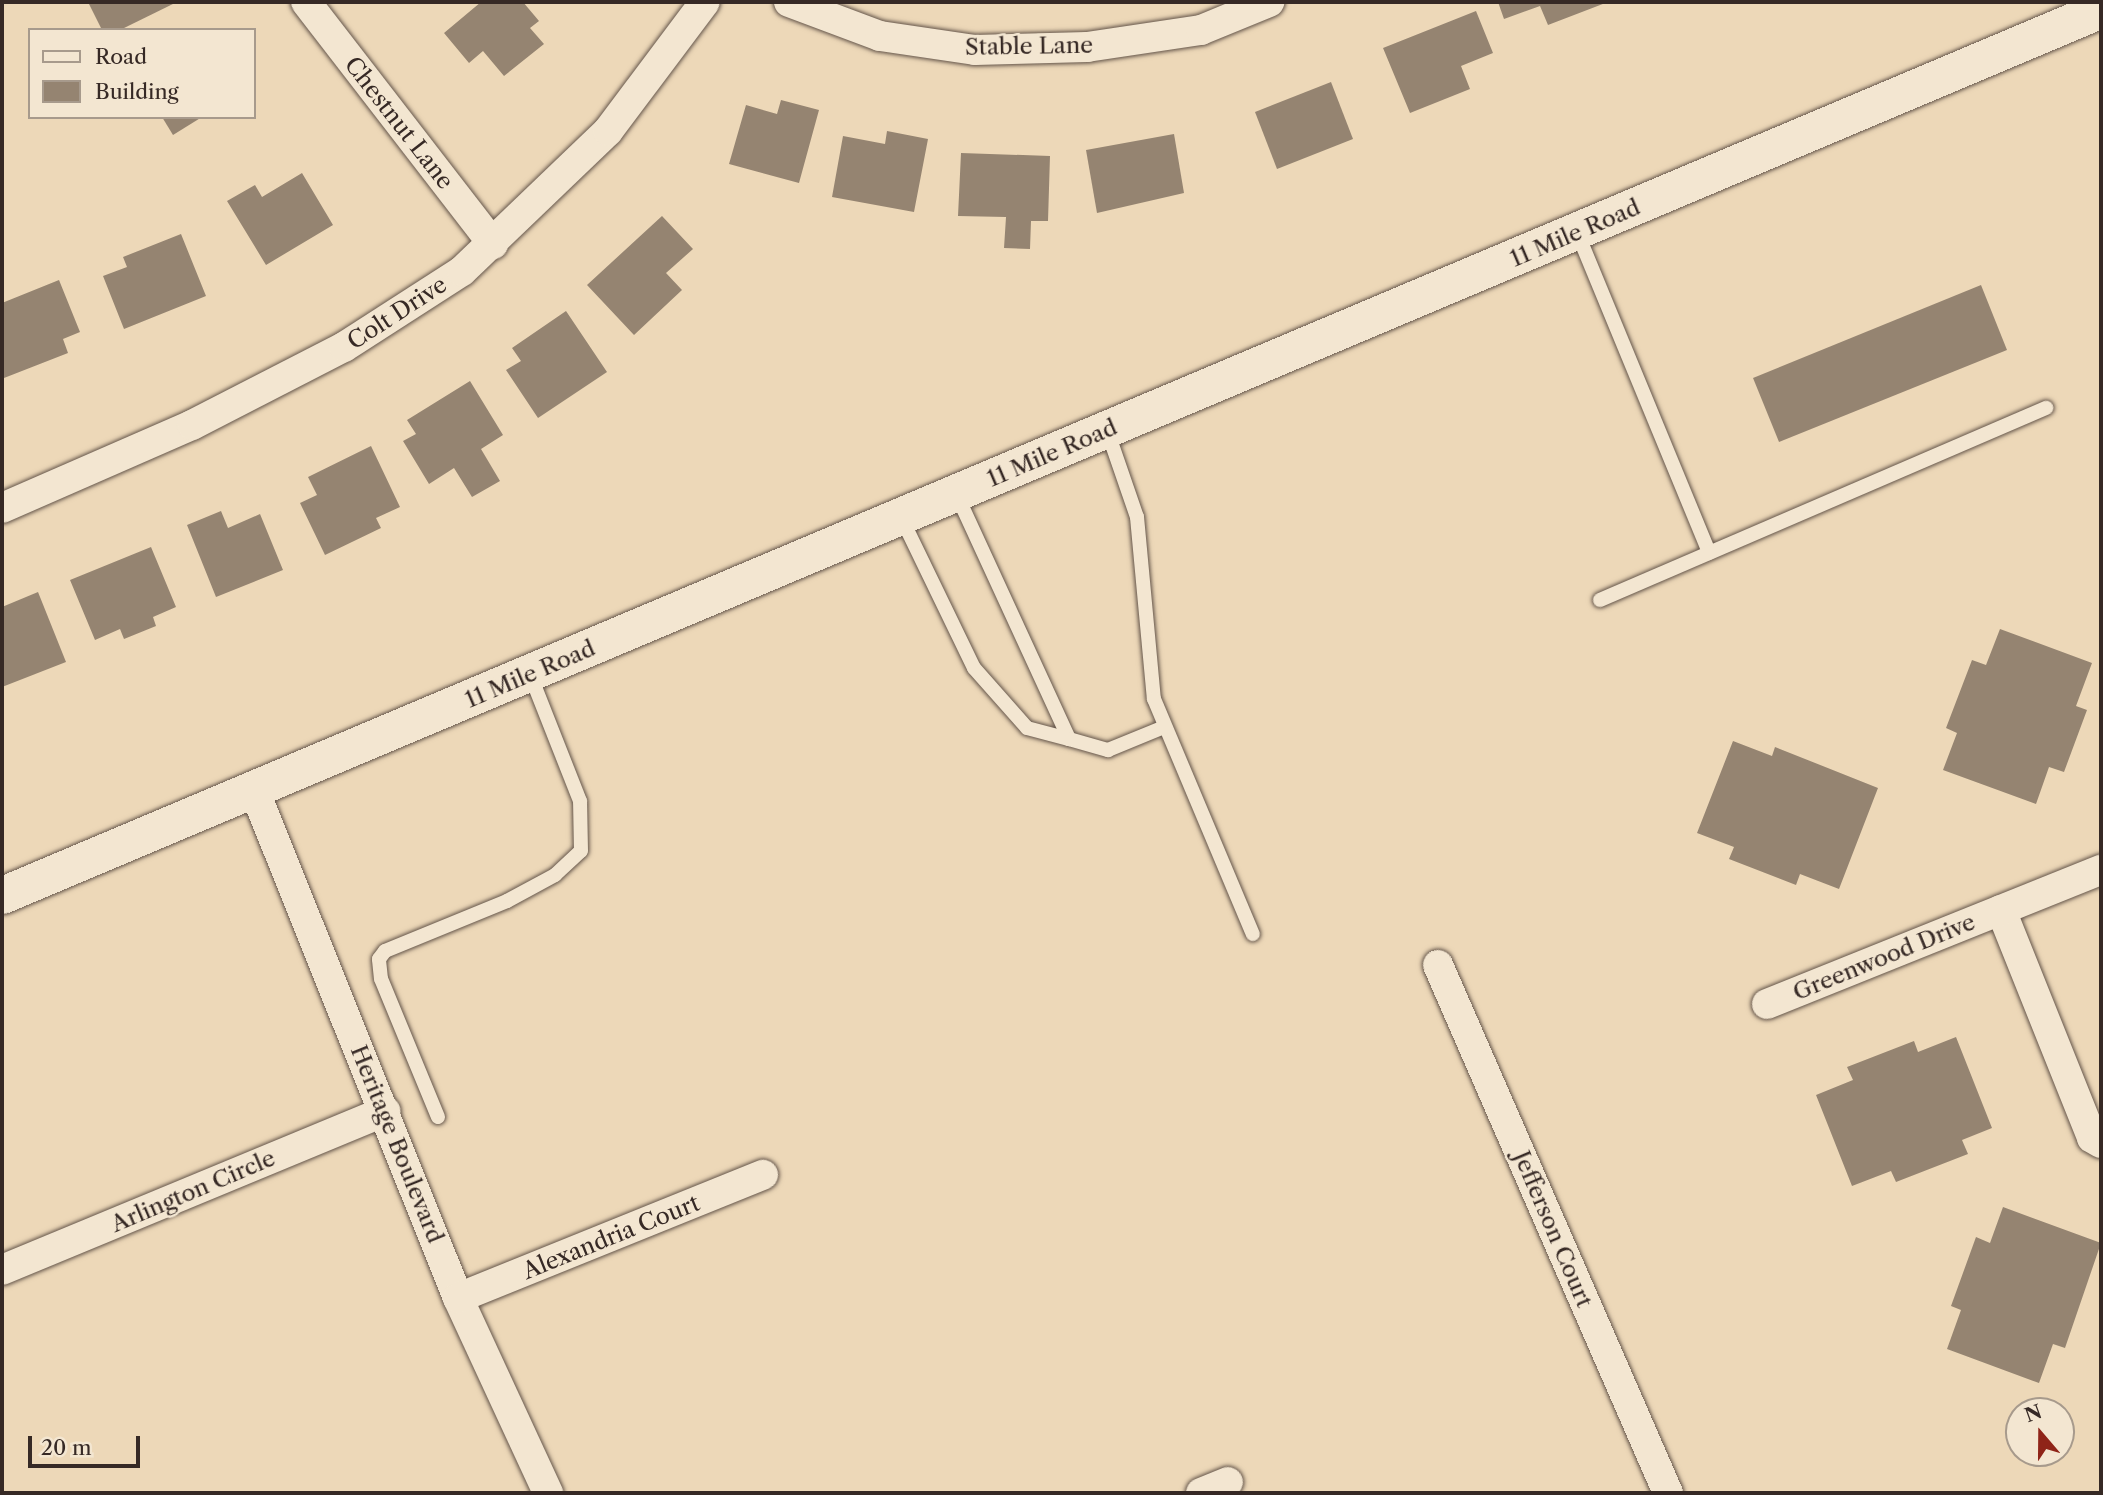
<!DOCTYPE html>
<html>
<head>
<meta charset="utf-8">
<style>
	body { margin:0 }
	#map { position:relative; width:2103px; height:1495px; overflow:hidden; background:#edd8b8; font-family:"Libre Caslon Text",serif }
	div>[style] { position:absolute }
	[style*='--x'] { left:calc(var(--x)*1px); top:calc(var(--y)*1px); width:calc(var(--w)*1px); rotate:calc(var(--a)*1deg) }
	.building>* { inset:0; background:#958471 }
	.roads { filter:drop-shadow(0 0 2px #64554a) drop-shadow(0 0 2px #64554a) }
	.service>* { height:14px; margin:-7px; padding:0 7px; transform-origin:7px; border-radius:7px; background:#f3e6d1 }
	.minor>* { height:30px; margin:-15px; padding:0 15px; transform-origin:15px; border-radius:15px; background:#f3e6d1 }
	.tertiary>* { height:37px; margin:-18.5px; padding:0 18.5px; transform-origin:18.5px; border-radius:18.5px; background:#f3e6d1 }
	span { translate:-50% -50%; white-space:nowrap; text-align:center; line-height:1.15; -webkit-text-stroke:5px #f3e6d1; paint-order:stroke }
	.street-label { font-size:23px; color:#362925 }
	.frame { position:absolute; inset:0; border:4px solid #362925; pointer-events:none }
	.legend { position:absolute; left:28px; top:28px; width:228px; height:91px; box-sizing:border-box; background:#f3e6d1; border:2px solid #a79a8c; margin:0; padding:9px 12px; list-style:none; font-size:21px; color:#362925 }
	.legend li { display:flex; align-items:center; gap:14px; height:35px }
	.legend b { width:35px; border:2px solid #a79a8c }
	.north { position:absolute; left:2005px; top:1397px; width:70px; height:70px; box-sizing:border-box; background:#f3e6d1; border:2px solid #a79a8c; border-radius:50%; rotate:340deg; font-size:19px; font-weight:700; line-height:28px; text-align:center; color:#362925 }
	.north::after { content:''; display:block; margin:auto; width:24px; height:32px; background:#8f2418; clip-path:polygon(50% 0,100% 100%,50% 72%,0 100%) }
	.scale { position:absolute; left:28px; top:1436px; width:112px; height:32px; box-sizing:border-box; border:4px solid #362925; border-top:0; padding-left:9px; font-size:21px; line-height:24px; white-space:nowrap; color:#362925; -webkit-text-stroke:5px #f3e6d1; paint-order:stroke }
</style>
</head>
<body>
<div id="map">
	<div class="building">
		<i style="clip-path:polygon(88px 2px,177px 2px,120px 30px,102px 30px)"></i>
		<i style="clip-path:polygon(481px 2px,523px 2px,539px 21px,530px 28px,544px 44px,504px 76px,483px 51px,469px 63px,444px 33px)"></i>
		<i style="clip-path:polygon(1498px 2px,1608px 2px,1548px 25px,1540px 6px,1504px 19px)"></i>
		<i style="clip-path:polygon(1476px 11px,1493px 53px,1461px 66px,1470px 89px,1410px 113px,1383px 48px)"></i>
		<i style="clip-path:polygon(1331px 82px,1353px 139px,1277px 169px,1255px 112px)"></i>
		<i style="clip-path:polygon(781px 100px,819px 110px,799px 183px,729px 164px,746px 105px,777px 114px)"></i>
		<i style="clip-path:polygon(162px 117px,202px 117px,173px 135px)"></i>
		<i style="clip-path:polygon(887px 131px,928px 139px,914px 212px,832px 197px,843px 136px,885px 144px)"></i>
		<i style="clip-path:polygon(1174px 134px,1184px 193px,1097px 213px,1086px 150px)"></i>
		<i style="clip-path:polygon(961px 153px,1050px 156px,1048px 221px,1031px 221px,1030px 249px,1004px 248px,1006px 217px,958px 216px)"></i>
		<i style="clip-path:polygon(302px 173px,333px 225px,266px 265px,227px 201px,255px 185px,262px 197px)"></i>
		<i style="clip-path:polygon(662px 216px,693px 249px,666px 273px,682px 290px,634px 335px,587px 285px)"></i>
		<i style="clip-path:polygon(181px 234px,206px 296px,124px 329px,103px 276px,127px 267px,123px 257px)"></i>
		<i style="clip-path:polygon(59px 280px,80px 332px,63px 339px,68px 353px,4px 378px,2px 303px)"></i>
		<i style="clip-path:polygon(1981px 285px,2007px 350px,1779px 442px,1753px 378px)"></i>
		<i style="clip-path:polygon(566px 311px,607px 372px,538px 418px,506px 370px,521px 361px,512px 348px)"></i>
		<i style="clip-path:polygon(470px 381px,503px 435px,481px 449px,500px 481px,472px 497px,454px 468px,429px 484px,403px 441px,416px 434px,407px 420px)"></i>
		<i style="clip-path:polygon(371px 446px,400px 507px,376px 518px,381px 528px,325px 555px,300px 503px,317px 495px,308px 477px)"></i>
		<i style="clip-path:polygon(221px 511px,228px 528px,260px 514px,283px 570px,216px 597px,187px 525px)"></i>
		<i style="clip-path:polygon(151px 547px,176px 607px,153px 617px,156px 626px,124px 639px,120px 629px,95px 640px,70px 580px)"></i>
		<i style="clip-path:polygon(38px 592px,66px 662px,2px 687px,2px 607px)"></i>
		<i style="clip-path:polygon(2000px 629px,2092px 663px,2076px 706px,2087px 710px,2064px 772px,2049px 767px,2036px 804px,1943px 770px,1957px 733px,1946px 728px,1972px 660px,1986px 665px)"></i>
		<i style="clip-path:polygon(1733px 741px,1772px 756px,1775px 747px,1878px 788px,1839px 889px,1800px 874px,1796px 885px,1729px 859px,1734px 847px,1697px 833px)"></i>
		<i style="clip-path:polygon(1956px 1037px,1992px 1128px,1962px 1140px,1968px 1154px,1896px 1182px,1891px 1171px,1852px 1186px,1816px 1095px,1853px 1080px,1847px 1067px,1914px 1041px,1918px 1052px)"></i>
		<i style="clip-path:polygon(2003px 1207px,2101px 1243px,2065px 1348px,2053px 1344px,2039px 1383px,1947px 1349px,1961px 1310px,1951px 1306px,1976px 1237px,1990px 1243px)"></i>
	</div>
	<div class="roads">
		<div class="service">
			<i style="--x:1577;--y:232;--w:347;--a:67.6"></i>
			<i style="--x:1107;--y:430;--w:92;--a:71"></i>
			<i style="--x:1137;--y:517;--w:183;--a:84.7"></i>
			<i style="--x:1154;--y:699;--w:255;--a:67.2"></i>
			<i style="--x:956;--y:493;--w:271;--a:65.3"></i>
			<i style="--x:1069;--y:739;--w:41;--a:15.8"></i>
			<i style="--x:1108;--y:750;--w:61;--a:-22.3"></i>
			<i style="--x:901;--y:517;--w:168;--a:64.2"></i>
			<i style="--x:974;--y:668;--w:80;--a:48.5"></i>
			<i style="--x:1027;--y:728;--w:43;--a:14.7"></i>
			<i style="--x:1600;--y:600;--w:486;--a:-23.3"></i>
			<i style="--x:438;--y:1117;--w:149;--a:-112.4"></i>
			<i style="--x:381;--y:979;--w:20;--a:-96"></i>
			<i style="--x:379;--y:959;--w:10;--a:-53"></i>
			<i style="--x:385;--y:951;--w:132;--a:-22.3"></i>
			<i style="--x:507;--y:901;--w:55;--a:-28.4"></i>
			<i style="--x:555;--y:875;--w:35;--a:-43"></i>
			<i style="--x:581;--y:851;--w:50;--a:-91.1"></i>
			<i style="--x:580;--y:801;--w:136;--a:-111.5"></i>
		</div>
		<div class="minor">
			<i style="--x:306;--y:2;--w:306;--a:52.3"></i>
			<i style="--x:789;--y:2;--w:97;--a:20.5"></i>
			<i style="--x:880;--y:36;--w:96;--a:8.4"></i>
			<i style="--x:975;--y:50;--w:112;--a:-1.5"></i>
			<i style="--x:1087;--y:47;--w:115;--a:-8.5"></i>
			<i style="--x:1201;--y:30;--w:74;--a:-22.4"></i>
			<i style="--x:2;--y:508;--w:207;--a:-23.6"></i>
			<i style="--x:192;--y:425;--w:171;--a:-27.2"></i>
			<i style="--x:344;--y:347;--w:140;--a:-32.8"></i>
			<i style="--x:462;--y:271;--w:202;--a:-43.8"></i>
			<i style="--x:608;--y:131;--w:161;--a:-53.1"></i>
			<i style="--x:255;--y:792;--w:545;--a:68.14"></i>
			<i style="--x:458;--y:1298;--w:215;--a:65.2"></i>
			<i style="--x:2001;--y:910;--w:245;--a:68.2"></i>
			<i style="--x:2092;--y:1138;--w:10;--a:29"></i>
			<i style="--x:1438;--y:965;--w:576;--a:66.46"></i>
			<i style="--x:1767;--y:1004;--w:360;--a:-21.9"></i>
			<i style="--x:2;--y:1270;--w:415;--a:-22.5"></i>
			<i style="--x:458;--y:1298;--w:329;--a:-22"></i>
			<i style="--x:1201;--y:1493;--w:29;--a:-22"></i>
		</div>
		<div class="tertiary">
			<i style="--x:2;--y:895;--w:2278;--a:-22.88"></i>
		</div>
	</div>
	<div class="street-label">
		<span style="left:1029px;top:46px;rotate:-1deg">Stable Lane</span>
		<span style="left:399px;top:123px;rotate:52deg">Chestnut Lane</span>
		<span style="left:1575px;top:233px;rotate:-23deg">11 Mile Road</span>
		<span style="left:397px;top:313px;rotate:-33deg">Colt Drive</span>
		<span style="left:1052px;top:453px;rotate:-23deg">11 Mile Road</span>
		<span style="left:530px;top:674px;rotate:-23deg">11 Mile Road</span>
		<span style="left:1884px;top:957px;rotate:-22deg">Greenwood Drive</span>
		<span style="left:397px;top:1144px;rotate:68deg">Heritage Boulevard</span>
		<span style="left:193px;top:1191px;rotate:-23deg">Arlington Circle</span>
		<span style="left:1553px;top:1229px;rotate:67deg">Jefferson Court</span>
		<span style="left:611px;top:1237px;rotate:-22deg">Alexandria Court</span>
	</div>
	<div class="frame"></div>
	<ul class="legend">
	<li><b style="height:9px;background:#f3e6d1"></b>Road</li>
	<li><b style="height:19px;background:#958471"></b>Building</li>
	</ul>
	<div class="north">N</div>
	<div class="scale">20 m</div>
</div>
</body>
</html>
